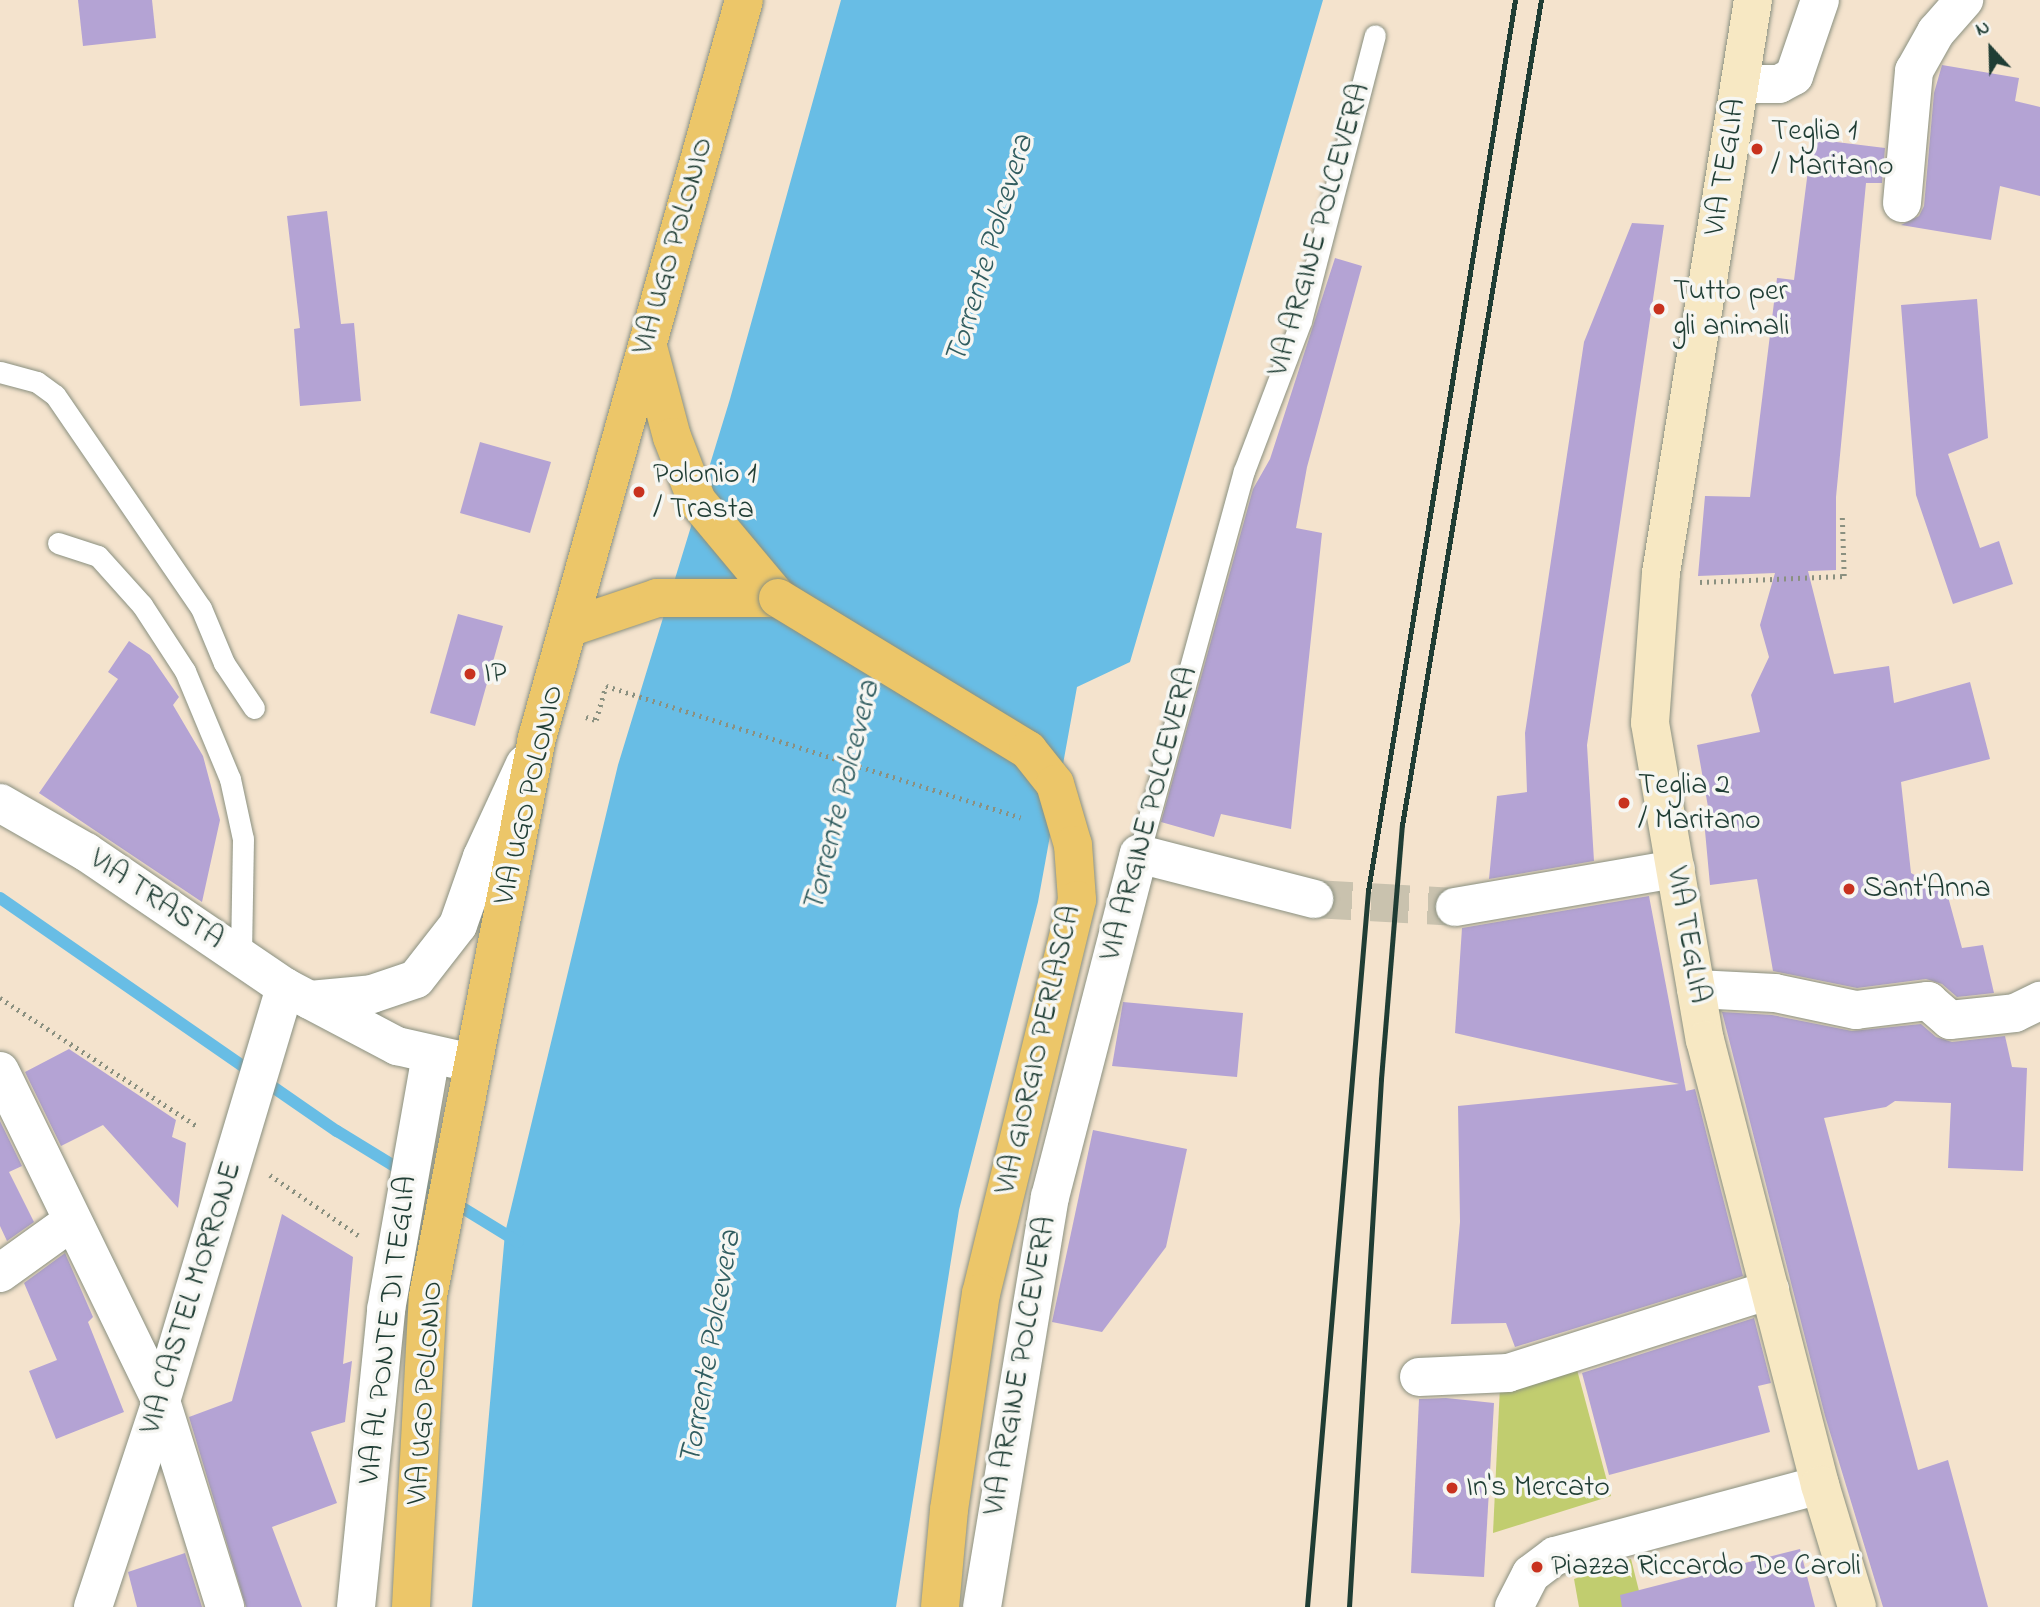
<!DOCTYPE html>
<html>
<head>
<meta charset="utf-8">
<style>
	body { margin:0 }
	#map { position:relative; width:2040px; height:1607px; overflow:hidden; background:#f4e3cd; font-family:"Indie Flower",sans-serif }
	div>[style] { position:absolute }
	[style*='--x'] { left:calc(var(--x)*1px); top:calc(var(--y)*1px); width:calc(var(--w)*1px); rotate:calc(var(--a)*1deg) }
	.green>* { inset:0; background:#c1cd6f }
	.water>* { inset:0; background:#68bde5 }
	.stream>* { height:12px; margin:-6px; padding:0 6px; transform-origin:6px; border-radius:6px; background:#68bde5 }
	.building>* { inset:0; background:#b4a3d4 }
	.street-tunnel>* { height:38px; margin-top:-19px; transform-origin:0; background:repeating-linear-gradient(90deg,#c9c2ae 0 38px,transparent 0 57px) }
	.path>* { height:4.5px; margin-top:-2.25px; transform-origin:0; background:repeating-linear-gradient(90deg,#8a9080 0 2px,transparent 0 7px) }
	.roads { filter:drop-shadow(0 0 2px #8a9080) drop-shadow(0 0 2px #8a9080) }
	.lane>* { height:21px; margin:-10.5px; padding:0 10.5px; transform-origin:10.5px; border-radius:10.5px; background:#fff }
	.street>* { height:38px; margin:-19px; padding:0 19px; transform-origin:19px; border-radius:19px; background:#fff }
	.secondary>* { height:38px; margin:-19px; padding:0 19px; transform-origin:19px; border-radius:19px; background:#f7e8c3 }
	.primary>* { height:38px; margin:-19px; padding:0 19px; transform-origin:19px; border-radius:19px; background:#ecc669 }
	.rail>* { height:5px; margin:-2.5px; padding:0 2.5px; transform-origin:2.5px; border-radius:2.5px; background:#1f3d34 }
	.bridges { filter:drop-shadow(0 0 2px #8a9080) drop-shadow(0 0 2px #8a9080) }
	.primary-bridge>* { height:38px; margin:-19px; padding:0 19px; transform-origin:19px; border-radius:19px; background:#ecc669 }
	.dots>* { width:19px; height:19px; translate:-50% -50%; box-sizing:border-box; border:4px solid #f6f6f2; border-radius:50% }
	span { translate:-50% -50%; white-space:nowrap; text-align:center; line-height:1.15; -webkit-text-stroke:7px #f6f6f2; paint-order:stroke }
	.poi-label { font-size:30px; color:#1f3d34 }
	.left { translate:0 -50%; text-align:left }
	.street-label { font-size:30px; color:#1f3d34 }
	.water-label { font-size:32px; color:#315d60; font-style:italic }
	.north { position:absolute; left:1956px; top:14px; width:70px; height:70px; -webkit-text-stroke:5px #f6f6f2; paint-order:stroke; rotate:338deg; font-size:19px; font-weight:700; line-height:28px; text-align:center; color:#1f3d34 }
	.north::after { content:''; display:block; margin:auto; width:24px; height:32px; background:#1f3d34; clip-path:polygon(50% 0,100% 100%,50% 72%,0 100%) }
</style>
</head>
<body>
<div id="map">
	<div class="green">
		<i style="clip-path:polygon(1576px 1366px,1611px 1496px,1493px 1533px,1500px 1386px)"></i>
		<i style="clip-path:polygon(1631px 1559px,1643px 1607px,1579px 1607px,1574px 1579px)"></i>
	</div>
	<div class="water">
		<i style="clip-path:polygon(841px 0,1323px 0,1130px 662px,1077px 687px,1038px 902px,959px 1210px,896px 1607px,472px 1607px,505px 1233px,618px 765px,730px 399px)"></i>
	</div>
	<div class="stream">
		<i style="--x:0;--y:898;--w:410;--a:34.7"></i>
		<i style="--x:337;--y:1131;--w:212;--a:31.5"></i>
	</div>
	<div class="building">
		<i style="clip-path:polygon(78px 0,152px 0,156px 38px,83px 46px)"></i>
		<i style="clip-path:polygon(1942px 65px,2019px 78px,2015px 101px,2040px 107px,2040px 196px,2000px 186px,1991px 240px,1901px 225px,1919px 216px,1924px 206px,1934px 93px)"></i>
		<i style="clip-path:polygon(1812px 139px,1885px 148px,1882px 183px,1866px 183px,1836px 497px,1836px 570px,1808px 571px,1834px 674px,1889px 666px,1894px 703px,1970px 682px,1990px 759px,1901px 782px,1911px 873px,1947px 893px,1962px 948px,1983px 945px,1994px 993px,1957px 997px,1942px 984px,1926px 979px,1857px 988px,1773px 971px,1757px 879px,1710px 885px,1704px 820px,1710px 818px,1697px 745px,1760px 732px,1751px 695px,1769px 657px,1760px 625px,1775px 573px,1698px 576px,1705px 496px,1750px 497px,1777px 278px,1794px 280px)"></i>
		<i style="clip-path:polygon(327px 211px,341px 324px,354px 323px,361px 401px,300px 406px,294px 329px,300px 328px,287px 216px)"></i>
		<i style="clip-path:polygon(1632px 223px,1664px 225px,1587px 745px,1594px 861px,1489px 879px,1497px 796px,1527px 792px,1525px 733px,1584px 342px)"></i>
		<i style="clip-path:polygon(1335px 258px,1362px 266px,1307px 467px,1296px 528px,1322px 533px,1291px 829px,1221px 814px,1214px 837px,1161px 822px,1253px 489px,1270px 459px)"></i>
		<i style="clip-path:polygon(1977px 299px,1988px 438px,1948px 454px,1980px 548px,1999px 541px,2013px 584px,1953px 604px,1916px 495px,1901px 305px)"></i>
		<i style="clip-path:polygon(480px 442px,551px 462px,530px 533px,460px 513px)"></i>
		<i style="clip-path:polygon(458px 614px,503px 626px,475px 726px,430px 713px)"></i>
		<i style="clip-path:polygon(129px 641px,150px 655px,179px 697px,173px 705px,203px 756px,220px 820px,202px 902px,39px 793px,118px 679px,108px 672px)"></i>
		<i style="clip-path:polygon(1649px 896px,1686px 1091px,1695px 1089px,1743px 1276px,1515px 1347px,1506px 1323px,1451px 1324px,1460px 1222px,1458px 1106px,1679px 1084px,1455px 1033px,1462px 928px)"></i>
		<i style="clip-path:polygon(1123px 1002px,1243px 1013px,1237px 1077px,1112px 1066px)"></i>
		<i style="clip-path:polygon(1722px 1012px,1772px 1015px,1852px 1031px,1921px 1024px,1936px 1037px,1952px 1042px,2005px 1036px,2012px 1067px,2027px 1068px,2023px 1171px,1948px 1168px,1951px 1103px,1895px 1101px,1886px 1107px,1824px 1118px,1918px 1470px,1948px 1460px,1988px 1607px,1883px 1607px,1825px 1416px)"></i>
		<i style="clip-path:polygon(69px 1049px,176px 1120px,172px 1137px,186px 1143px,178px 1208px,103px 1125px,61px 1146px,25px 1072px)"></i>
		<i style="clip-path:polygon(0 1121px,22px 1166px,9px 1172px,34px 1222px,7px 1241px,0 1226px)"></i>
		<i style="clip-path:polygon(1093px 1130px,1187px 1149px,1166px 1247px,1102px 1332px,1052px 1322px)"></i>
		<i style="clip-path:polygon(282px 1214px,353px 1257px,343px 1364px,352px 1361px,345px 1422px,311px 1432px,337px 1503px,272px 1527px,302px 1607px,246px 1607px,189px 1417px,232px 1401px)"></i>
		<i style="clip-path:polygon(65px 1253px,93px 1317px,88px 1322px,124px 1412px,56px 1439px,29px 1371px,57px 1360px,24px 1283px)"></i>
		<i style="clip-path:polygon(1754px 1318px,1771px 1383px,1758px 1386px,1770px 1432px,1609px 1475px,1582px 1373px)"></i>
		<i style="clip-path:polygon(1446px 1398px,1494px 1403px,1484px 1577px,1411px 1573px,1419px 1399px)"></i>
		<i style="clip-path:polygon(1800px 1549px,1815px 1607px,1622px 1607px,1620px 1595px)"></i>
		<i style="clip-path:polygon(185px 1553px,202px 1607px,137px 1607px,128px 1572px)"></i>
	</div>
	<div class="street-tunnel">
		<i style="--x:1314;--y:899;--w:141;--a:3.2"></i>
	</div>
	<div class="path">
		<i style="--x:1700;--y:582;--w:144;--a:-2.4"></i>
		<i style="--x:1844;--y:576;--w:59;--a:-91.9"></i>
		<i style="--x:586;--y:717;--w:10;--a:17"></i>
		<i style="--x:596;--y:720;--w:35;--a:-74"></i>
		<i style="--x:606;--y:686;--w:435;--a:17.6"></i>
		<i style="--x:0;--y:998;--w:237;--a:33"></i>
		<i style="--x:270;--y:1175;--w:107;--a:34.3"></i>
	</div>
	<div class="roads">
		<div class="lane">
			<i style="--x:0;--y:372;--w:38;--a:15"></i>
			<i style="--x:37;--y:382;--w:22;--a:36"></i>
			<i style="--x:55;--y:395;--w:258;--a:55.6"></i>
			<i style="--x:201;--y:608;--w:60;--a:67.3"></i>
			<i style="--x:224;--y:663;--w:54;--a:56.3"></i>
			<i style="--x:58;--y:543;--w:42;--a:18"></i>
			<i style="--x:98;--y:556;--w:66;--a:48.1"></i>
			<i style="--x:142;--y:605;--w:79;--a:56.9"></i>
			<i style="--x:185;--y:671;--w:117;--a:67.4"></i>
			<i style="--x:230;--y:779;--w:61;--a:77.8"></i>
			<i style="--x:243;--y:839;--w:119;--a:91"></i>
			<i style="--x:1139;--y:854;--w:397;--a:-74.7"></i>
			<i style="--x:1244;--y:471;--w:160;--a:-69.2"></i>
			<i style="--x:1301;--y:321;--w:295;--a:-75.5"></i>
		</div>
		<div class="street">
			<i style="--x:1740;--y:84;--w:39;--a:0"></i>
			<i style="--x:1779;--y:84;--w:17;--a:-28"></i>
			<i style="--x:1794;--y:76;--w:80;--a:-71.1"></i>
			<i style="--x:1902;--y:203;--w:133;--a:-84.8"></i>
			<i style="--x:1914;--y:71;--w:45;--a:-60.6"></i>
			<i style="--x:1936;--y:32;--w:43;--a:-48.8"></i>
			<i style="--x:0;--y:803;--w:99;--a:29.7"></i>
			<i style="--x:86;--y:852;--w:240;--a:34.2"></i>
			<i style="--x:285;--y:987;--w:127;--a:27.8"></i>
			<i style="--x:397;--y:1046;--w:58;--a:12.8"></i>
			<i style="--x:1455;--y:907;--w:224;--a:-9.8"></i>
			<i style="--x:1696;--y:989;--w:79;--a:2.9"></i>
			<i style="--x:1775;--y:993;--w:83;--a:11.9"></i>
			<i style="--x:1856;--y:1010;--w:73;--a:-7.1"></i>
			<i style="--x:1928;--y:1001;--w:29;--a:41"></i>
			<i style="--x:1950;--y:1020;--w:65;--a:-6.1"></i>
			<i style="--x:2015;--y:1013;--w:28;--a:-26"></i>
			<i style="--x:310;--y:1000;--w:62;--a:-5.5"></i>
			<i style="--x:372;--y:994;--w:46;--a:-18.8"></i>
			<i style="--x:416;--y:979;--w:68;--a:-52.1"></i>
			<i style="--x:458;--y:925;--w:72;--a:-70.6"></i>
			<i style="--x:482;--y:857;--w:102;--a:-65.2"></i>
			<i style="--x:0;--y:1071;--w:367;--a:64"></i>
			<i style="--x:161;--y:1401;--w:216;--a:72.7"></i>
			<i style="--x:0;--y:1273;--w:87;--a:-35.7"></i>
			<i style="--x:1419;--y:1377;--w:89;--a:-2.6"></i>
			<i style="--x:1508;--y:1373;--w:275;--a:-17.6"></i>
			<i style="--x:93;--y:1607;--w:217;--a:-71.7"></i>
			<i style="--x:161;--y:1401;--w:432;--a:-73.3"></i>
			<i style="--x:356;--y:1607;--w:299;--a:-84.2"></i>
			<i style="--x:386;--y:1310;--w:259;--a:-80"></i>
			<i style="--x:982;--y:1607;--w:416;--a:-80.6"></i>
			<i style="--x:1050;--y:1197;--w:354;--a:-75.5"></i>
			<i style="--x:1139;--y:854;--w:181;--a:14.4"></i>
			<i style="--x:1514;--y:1607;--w:37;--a:-63"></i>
			<i style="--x:1531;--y:1574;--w:30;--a:-37"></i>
			<i style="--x:1555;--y:1556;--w:274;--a:-15"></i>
		</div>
		<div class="secondary">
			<i style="--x:1753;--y:0;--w:580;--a:99.12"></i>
			<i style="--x:1661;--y:573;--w:150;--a:94.2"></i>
			<i style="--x:1650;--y:723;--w:322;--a:80.2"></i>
			<i style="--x:1705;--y:1040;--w:460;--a:75.5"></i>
			<i style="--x:1820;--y:1485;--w:127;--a:73.1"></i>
		</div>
		<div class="primary">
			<i style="--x:648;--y:347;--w:93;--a:75.1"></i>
			<i style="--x:672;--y:437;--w:69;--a:68.7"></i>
			<i style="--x:697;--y:501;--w:126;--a:50.1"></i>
			<i style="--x:571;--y:627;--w:91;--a:-18.6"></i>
			<i style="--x:657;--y:598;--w:121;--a:0"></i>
			<i style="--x:411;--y:1607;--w:311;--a:-86.9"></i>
			<i style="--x:428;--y:1296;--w:569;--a:-78.95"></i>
			<i style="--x:537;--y:738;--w:766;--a:-74.33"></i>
		</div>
	</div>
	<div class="rail">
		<i style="--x:1307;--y:1607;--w:719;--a:-85.13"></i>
		<i style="--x:1368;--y:891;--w:903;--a:-80.63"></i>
		<i style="--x:1349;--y:1607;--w:529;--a:-86.53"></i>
		<i style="--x:1381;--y:1079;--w:255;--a:-85.3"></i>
		<i style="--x:1402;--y:825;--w:837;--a:-80.44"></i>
	</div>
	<div class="bridges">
		<div class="primary-bridge">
			<i style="--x:778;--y:598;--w:293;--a:31.3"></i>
			<i style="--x:1028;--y:750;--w:43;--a:51.5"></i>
			<i style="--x:1055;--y:784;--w:64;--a:73.6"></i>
			<i style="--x:1073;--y:845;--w:55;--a:85.8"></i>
			<i style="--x:1077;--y:900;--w:405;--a:103.7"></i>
			<i style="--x:981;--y:1293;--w:219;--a:98.4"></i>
			<i style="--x:949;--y:1510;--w:97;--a:95.3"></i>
		</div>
	</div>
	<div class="dots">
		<i style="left:1757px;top:149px;background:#c8321e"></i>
		<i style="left:1659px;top:309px;background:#c8321e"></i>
		<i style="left:639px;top:492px;background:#c8321e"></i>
		<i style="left:470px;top:674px;background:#c8321e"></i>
		<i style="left:1624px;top:803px;background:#c8321e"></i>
		<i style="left:1849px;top:889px;background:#c8321e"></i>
		<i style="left:1452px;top:1488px;background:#c8321e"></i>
		<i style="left:1537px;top:1567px;background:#c8321e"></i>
	</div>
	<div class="poi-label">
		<span class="left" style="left:1771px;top:149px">Teglia 1<br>/ Maritano</span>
		<span class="left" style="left:1673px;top:309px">Tutto per<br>gli animali</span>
		<span class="left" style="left:653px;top:492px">Polonio 1<br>/ Trasta</span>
		<span class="left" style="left:484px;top:674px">IP</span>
		<span class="left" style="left:1638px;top:803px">Teglia 2<br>/ Maritano</span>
		<span class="left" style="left:1863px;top:889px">Sant'Anna</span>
		<span class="left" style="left:1466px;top:1488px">In's Mercato</span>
		<span class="left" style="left:1551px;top:1567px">Piazza Riccardo De Caroli</span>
	</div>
	<div class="street-label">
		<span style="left:1726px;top:167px;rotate:-81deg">VIA TEGLIA</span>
		<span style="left:1320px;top:230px;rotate:-74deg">VIA ARGINE POLCEVERA</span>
		<span style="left:674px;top:246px;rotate:-74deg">VIA UGO POLONIO</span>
		<span style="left:530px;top:795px;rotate:-77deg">VIA UGO POLONIO</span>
		<span style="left:1150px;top:814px;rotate:-75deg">VIA ARGINE POLCEVERA</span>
		<span style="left:156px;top:900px;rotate:34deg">VIA TRASTA</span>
		<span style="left:1687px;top:935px;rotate:80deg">VIA TEGLIA</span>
		<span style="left:1039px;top:1050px;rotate:-77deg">VIA GIORGIO PERLASCA</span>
		<span style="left:192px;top:1298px;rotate:-73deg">VIA CASTEL MORRONE</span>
		<span style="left:389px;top:1330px;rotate:-83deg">VIA AL PONTE DI TEGLIA</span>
		<span style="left:1021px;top:1366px;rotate:-80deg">VIA ARGINE POLCEVERA</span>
		<span style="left:426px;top:1393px;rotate:-86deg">VIA UGO POLONIO</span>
	</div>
	<div class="water-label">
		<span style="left:991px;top:250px;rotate:-73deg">Torrente Polcevera</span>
		<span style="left:843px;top:797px;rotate:-76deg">Torrente Polcevera</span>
		<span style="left:712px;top:1348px;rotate:-80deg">Torrente Polcevera</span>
	</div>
	<div class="north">N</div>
</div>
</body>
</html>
